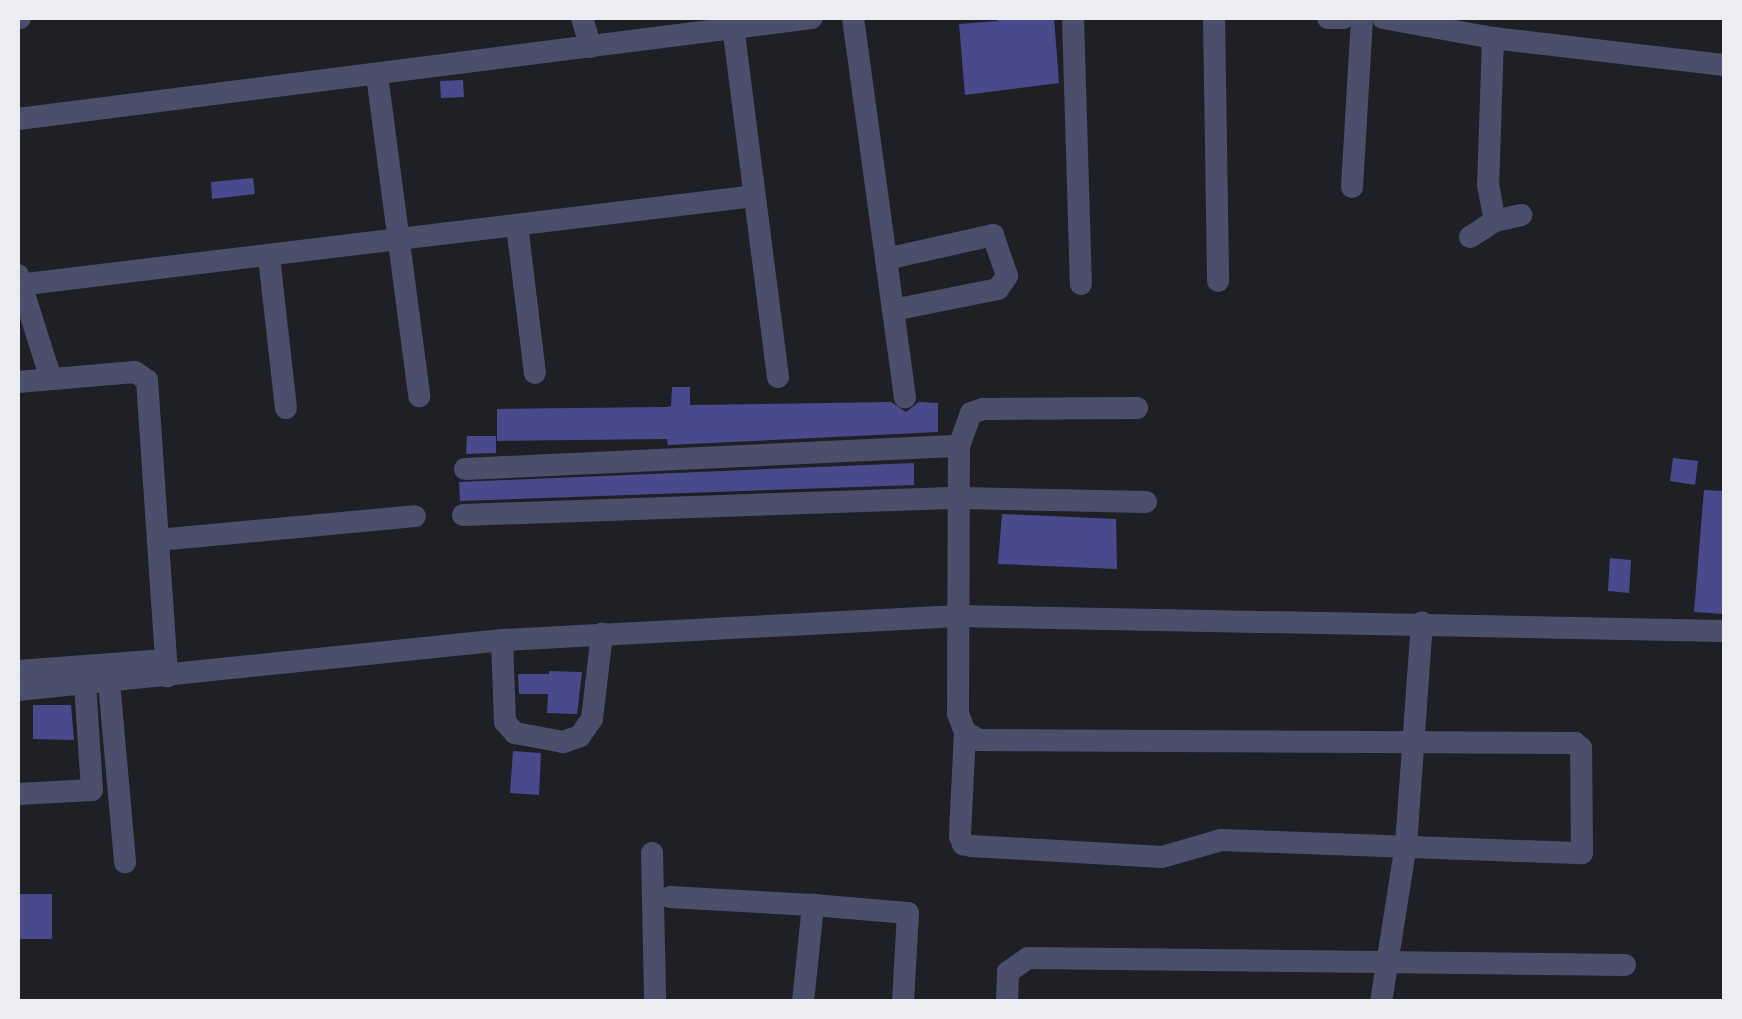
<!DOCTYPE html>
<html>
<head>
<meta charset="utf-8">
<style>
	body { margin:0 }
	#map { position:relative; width:1742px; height:1019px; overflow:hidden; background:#1f2026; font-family:Overpass,sans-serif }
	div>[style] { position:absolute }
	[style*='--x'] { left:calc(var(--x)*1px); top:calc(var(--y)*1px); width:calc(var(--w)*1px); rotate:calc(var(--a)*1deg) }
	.building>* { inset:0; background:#484a8b }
	.minor>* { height:22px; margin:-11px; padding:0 11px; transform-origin:11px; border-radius:11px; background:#4c4f6b }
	span { translate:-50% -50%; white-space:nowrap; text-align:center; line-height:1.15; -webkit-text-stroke:10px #16161d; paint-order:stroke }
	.frame { position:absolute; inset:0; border:20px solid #ecedf1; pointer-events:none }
</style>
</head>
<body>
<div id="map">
	<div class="building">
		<i style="clip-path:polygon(997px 18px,1054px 18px,1059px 83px,965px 95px,959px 24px,997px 21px)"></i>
		<i style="clip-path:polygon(463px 80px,464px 97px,441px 98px,440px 81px)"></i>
		<i style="clip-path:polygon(253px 178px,255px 194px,212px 199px,211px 182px)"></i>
		<i style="clip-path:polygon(672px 387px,690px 387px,690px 405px,891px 402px,906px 412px,919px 402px,938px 403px,938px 432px,668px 445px,667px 439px,497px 441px,497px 409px,666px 407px,671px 406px)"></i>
		<i style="clip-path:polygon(467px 436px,496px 436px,496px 453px,466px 454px)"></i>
		<i style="clip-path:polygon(1673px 458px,1698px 461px,1695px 485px,1670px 481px)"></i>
		<i style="clip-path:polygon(914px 463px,914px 485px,460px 501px,459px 482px)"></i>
		<i style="clip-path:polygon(1704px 490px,1724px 491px,1724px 614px,1694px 612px)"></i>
		<i style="clip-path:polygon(1002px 514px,1116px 519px,1117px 569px,998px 564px)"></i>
		<i style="clip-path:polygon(1610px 558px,1631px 560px,1629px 593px,1608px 591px)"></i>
		<i style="clip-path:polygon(549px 671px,582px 672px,577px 714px,547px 713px,548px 694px,519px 694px,518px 674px,549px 674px)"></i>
		<i style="clip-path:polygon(33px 705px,71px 705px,74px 740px,33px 739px)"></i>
		<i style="clip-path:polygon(513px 751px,541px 753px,539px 795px,510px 793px)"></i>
		<i style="clip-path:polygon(18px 894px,52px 894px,52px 939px,18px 939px)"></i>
	</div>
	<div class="minor">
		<i style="--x:18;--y:18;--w:2;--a:0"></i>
		<i style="--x:582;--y:18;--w:30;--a:73"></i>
		<i style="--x:853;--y:18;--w:383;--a:82.2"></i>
		<i style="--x:1073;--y:18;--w:266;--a:88.3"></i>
		<i style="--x:1214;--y:18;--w:263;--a:89.1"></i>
		<i style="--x:1328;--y:18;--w:15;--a:0"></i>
		<i style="--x:1383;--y:18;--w:112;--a:10.3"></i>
		<i style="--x:1493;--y:38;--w:233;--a:6.7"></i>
		<i style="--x:733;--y:26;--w:354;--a:82.7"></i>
		<i style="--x:1493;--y:38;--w:147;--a:91.9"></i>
		<i style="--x:1488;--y:185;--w:37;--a:79"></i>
		<i style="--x:377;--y:75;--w:324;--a:82.5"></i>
		<i style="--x:18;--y:119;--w:800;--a:-7.25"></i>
		<i style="--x:1352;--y:187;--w:169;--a:-86.6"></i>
		<i style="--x:517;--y:225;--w:149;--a:83.1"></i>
		<i style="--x:1470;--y:237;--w:30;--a:-33"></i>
		<i style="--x:1495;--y:221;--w:27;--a:-13"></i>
		<i style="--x:269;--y:257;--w:152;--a:83.6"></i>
		<i style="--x:886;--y:259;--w:110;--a:-12.6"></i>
		<i style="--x:993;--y:235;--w:43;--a:71.1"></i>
		<i style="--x:1007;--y:276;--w:16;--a:125"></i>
		<i style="--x:998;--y:289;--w:107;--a:168.7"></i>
		<i style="--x:18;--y:275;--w:109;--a:72.4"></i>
		<i style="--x:18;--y:285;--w:741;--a:-6.89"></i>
		<i style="--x:18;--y:382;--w:117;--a:-4.9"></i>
		<i style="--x:135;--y:372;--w:14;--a:34"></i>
		<i style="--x:147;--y:380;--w:297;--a:86.1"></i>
		<i style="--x:465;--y:469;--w:495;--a:-2.7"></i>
		<i style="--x:463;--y:515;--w:496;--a:-2"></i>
		<i style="--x:959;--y:498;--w:187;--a:1.2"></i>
		<i style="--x:158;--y:540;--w:258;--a:-5.3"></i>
		<i style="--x:502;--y:640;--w:82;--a:87.9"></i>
		<i style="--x:505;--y:722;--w:15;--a:48"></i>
		<i style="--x:515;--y:733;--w:49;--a:10.6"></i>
		<i style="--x:563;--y:742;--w:18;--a:-19"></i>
		<i style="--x:580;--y:736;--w:21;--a:-55"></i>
		<i style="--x:592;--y:719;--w:86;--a:-83.3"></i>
		<i style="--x:18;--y:671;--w:148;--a:-4.3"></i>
		<i style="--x:109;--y:682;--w:181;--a:84.9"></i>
		<i style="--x:18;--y:690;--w:487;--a:-5.9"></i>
		<i style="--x:502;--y:640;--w:457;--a:-3"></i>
		<i style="--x:958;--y:616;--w:766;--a:1.12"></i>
		<i style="--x:965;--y:732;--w:104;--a:92.8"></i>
		<i style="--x:960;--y:836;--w:9;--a:69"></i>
		<i style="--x:963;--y:844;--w:8;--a:14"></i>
		<i style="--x:971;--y:846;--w:191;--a:3.3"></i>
		<i style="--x:1162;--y:857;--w:61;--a:-16.1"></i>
		<i style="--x:1221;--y:840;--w:361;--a:2.1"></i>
		<i style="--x:1582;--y:853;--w:105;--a:-90.5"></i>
		<i style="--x:1581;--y:748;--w:8;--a:-140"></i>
		<i style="--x:1575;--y:743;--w:596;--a:-179.71"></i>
		<i style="--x:979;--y:740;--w:16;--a:-150"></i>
		<i style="--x:965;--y:732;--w:19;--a:-111"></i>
		<i style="--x:958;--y:714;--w:268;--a:-89.8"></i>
		<i style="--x:959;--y:446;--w:35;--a:-70"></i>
		<i style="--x:971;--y:413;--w:13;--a:-18"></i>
		<i style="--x:983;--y:409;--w:154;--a:-0.4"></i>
		<i style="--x:18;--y:794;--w:74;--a:-3.1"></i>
		<i style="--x:92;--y:790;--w:106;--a:-93.8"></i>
		<i style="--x:652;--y:853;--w:149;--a:88.8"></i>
		<i style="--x:670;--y:897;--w:143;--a:3.2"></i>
		<i style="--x:803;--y:1002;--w:98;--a:-84.1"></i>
		<i style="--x:813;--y:905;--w:95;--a:4.8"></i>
		<i style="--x:908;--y:913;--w:89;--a:93.2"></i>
		<i style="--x:1007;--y:1002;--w:30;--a:-88"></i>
		<i style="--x:1008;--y:972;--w:24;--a:-35"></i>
		<i style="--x:1028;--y:958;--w:597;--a:0.67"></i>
		<i style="--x:1381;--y:1002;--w:159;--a:-81"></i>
		<i style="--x:1406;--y:845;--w:223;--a:-85.9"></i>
	</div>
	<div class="frame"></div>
</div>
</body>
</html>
